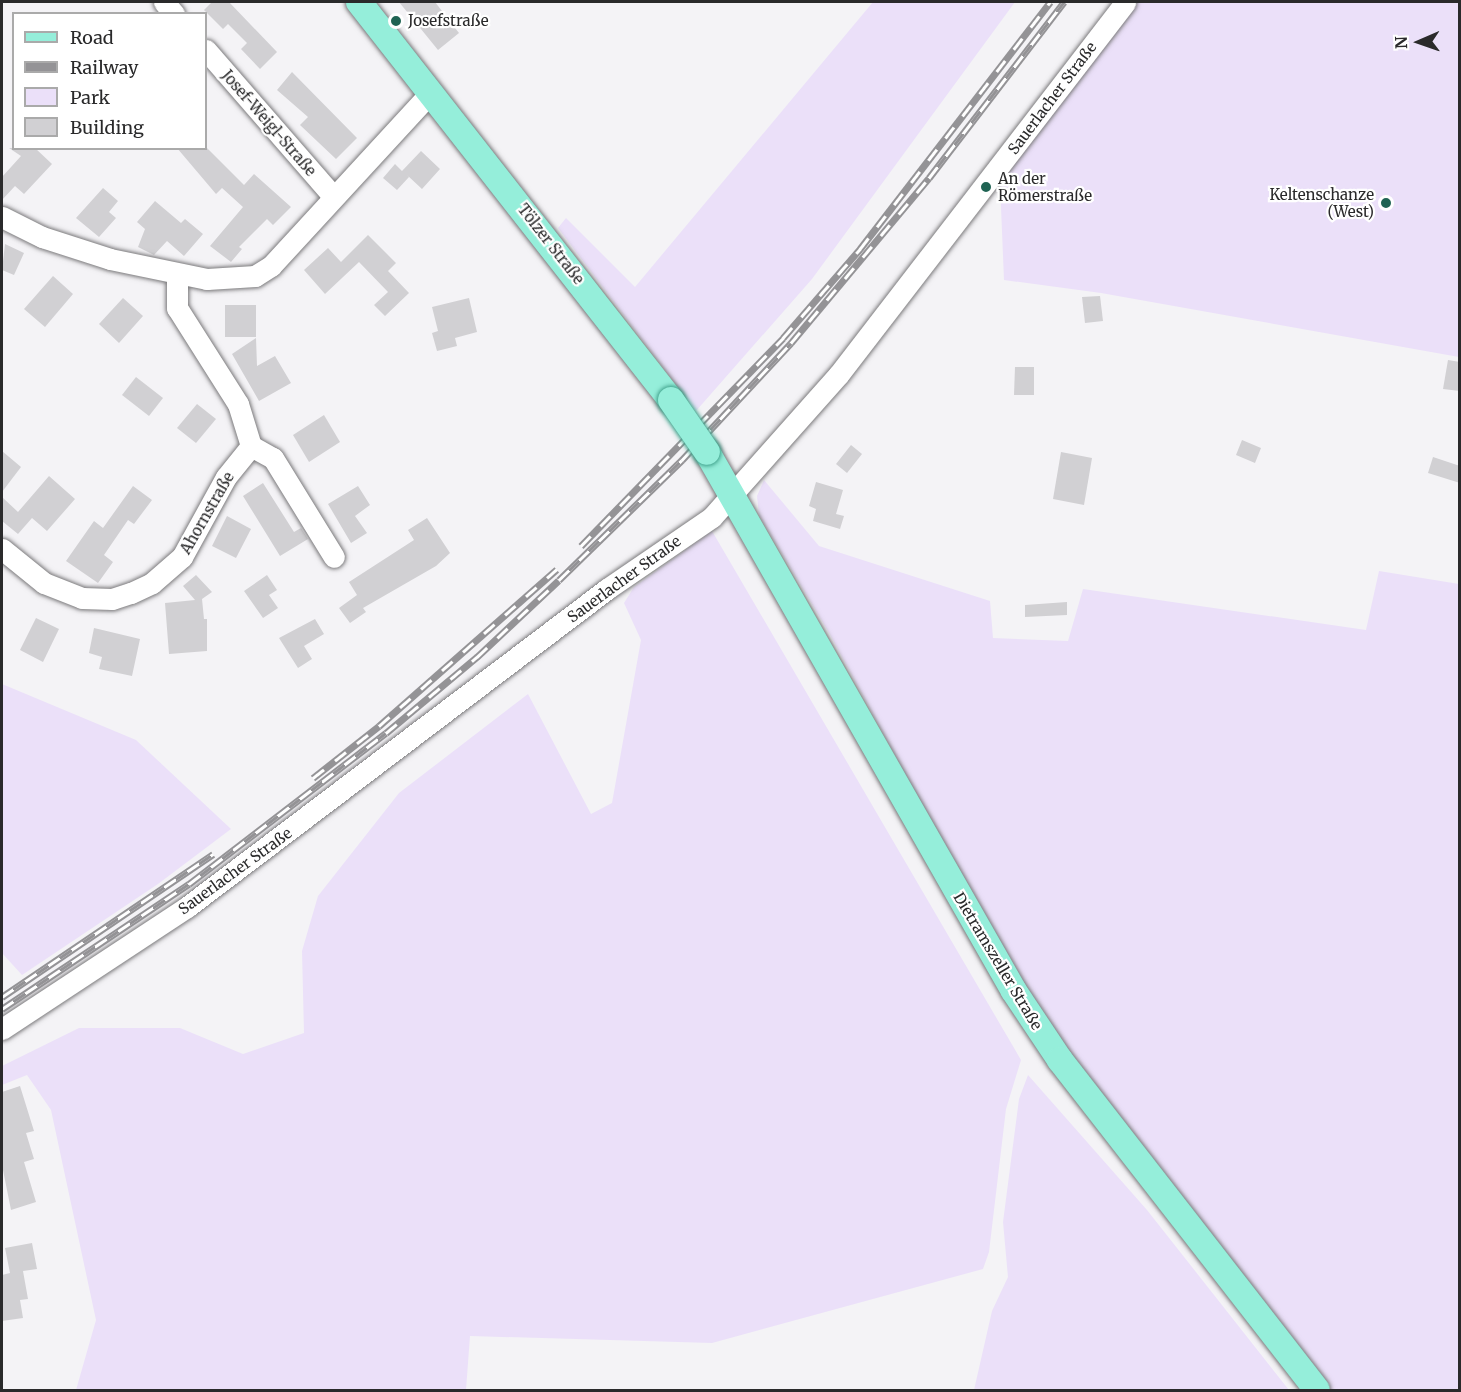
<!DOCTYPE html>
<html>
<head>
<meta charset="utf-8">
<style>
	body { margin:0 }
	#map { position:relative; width:1461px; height:1392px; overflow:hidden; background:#f4f3f6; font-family:Merriweather,serif }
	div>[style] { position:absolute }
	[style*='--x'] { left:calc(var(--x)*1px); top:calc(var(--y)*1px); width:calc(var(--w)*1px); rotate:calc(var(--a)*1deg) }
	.green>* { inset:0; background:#ebe0f9 }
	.building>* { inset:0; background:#d1d0d3 }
	.roads { filter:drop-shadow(0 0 2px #7b7a7c) drop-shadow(0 0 2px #7b7a7c) }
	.minor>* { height:21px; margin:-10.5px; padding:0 10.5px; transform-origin:10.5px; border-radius:10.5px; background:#fff }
	.major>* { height:26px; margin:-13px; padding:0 13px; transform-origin:13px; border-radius:13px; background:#95eeda }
	.rail>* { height:7px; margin-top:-3.5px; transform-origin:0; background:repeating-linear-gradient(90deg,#fff 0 14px,#949396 0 28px); box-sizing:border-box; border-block:2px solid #949396 }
	.bridges { filter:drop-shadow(0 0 2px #41a28c) drop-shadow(0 0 2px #41a28c) }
	.major-bridge>* { height:26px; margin:-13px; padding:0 13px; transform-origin:13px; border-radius:13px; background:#95eeda }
	.dots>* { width:16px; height:16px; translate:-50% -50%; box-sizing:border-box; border:3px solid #fff; border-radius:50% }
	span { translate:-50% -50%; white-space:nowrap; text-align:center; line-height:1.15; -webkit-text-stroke:4.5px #fff; paint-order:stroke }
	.poi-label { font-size:15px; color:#2a2a2b }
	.left { translate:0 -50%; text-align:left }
	.right { translate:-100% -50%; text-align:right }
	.street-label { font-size:15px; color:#2a2a2b }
	.frame { position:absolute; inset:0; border:3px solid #2a2a2b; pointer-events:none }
	.legend { position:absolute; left:12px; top:12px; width:195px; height:138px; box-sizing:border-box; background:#fff; border:2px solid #aaa; margin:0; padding:8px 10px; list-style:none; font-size:18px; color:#2a2a2b }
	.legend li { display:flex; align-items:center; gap:12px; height:30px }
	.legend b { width:30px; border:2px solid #aaa }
	.north { position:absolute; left:1389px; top:12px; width:60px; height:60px; -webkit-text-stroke:4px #fff; paint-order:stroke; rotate:268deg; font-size:16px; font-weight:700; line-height:24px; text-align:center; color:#2a2a2b }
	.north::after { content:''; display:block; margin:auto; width:21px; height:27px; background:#2a2a2b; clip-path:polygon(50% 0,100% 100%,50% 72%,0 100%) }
</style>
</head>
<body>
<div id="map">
	<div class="green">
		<i style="clip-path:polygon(873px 2px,1015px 2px,812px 279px,696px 411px,558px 228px,566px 218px,635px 287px)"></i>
		<i style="clip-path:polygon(1138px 2px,1459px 2px,1459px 357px,1101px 293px,1004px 280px,1000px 183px)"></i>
		<i style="clip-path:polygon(764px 480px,819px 546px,990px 601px,993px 638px,1068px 641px,1083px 589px,1366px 630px,1379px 571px,1459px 584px,1459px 1390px,1327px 1390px,1074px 1064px,985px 922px,829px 633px,759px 515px,757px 496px)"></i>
		<i style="clip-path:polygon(712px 531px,1021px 1060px,1006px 1109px,989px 1252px,983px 1269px,712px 1343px,470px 1336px,466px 1390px,76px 1390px,96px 1320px,51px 1110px,27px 1075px,2px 1085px,2px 1066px,79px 1028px,180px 1028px,243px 1054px,304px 1033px,302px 951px,318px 896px,399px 793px,528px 694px,591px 814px,612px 803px,641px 640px,624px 603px,634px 587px)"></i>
		<i style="clip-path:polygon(2px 684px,136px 740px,231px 829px,158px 884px,22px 975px,2px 953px)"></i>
		<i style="clip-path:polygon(1028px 1075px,1147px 1210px,1289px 1390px,974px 1390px,992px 1311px,1008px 1277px,1003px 1222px,1019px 1099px)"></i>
	</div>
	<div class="building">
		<i style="clip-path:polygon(212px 2px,229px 2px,277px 52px,260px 69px,241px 49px,247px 43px,228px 24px,223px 29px,204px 10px)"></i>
		<i style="clip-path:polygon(399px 2px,435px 2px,459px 33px,438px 50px)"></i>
		<i style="clip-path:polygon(292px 72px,357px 138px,336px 159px,300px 125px,308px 117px,277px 90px)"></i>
		<i style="clip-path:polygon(9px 148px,35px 148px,52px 164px,24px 194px,15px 186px,2px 200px,2px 177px,21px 156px)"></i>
		<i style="clip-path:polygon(177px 148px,207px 148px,244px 185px,254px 174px,291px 207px,273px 225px,267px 219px,239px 247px,242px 249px,231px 262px,210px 246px,243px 207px,222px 188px,216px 194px)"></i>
		<i style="clip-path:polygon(421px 151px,440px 169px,422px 189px,407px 175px,409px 177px,397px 190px,383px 178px,395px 164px,402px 171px)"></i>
		<i style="clip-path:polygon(103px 188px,118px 201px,109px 212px,116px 218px,99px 237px,76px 218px)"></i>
		<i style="clip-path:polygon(155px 201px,181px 223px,185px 219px,203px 234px,184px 256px,167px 241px,154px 255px,138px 247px,145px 229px,137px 222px)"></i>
		<i style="clip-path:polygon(368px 235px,396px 263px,388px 271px,409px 293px,385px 316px,374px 305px,388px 292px,359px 262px,325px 294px,304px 270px,328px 248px,341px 262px)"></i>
		<i style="clip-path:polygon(5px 244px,24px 253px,14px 275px,2px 270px)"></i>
		<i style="clip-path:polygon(53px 276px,73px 294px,45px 327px,24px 309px)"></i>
		<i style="clip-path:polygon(1100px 296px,1103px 321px,1085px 323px,1082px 297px)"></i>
		<i style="clip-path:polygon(123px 298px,143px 316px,119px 343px,99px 324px)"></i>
		<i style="clip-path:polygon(469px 298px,477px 332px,455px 338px,457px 346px,437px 351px,432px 333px,438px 331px,432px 307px)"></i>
		<i style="clip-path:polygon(225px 305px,256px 305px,256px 337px,225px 337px)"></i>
		<i style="clip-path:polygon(256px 338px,257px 366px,275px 356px,291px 383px,259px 401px,232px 354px)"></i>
		<i style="clip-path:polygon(1448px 360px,1460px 362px,1460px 391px,1443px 389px)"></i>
		<i style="clip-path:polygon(1015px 367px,1034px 367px,1034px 395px,1014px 395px)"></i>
		<i style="clip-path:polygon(136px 377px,163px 398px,149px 416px,122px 395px)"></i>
		<i style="clip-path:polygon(197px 404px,216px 419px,196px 443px,177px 428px)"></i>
		<i style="clip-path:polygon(324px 415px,340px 442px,309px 462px,293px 435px)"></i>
		<i style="clip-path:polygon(1242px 440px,1261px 448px,1255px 463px,1236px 455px)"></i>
		<i style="clip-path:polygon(851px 445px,862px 454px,847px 473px,836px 464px)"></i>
		<i style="clip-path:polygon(2px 451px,21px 467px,2px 492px)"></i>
		<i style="clip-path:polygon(1061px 452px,1092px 458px,1084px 505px,1053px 499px)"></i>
		<i style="clip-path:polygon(1433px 457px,1460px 466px,1460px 483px,1428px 473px)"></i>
		<i style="clip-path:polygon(49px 476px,75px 499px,47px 531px,32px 518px,18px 534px,2px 521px,2px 497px,18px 512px)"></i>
		<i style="clip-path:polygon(816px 482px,843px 490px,836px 514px,844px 516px,840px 529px,813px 521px,816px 509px,809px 506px)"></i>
		<i style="clip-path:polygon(263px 483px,294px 532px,301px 528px,308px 539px,280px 556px,243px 496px)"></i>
		<i style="clip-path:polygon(133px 486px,152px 500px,134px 524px,128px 520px,104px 555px,113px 562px,98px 583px,66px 561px,94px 521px,103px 528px)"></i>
		<i style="clip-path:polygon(358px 486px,370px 505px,355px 516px,367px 533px,351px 543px,328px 504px)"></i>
		<i style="clip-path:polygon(227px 516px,251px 529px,236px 558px,212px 546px)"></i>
		<i style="clip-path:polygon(427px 518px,450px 553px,436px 566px,363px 608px,366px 612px,350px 623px,339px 608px,357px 595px,349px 582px,414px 540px,408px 530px)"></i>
		<i style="clip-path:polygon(196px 575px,212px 592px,202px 599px,204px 619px,207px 619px,207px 651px,169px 654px,165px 603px,195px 600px,183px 586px)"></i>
		<i style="clip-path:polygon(267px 575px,277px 590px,269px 595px,278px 608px,263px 618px,244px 591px)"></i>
		<i style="clip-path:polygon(1067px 602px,1067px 615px,1025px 617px,1025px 605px)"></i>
		<i style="clip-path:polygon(36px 618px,59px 629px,43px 662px,20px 650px)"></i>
		<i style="clip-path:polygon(315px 619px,324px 634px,304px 646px,312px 659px,298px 668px,279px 638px)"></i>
		<i style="clip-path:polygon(94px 628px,140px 639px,132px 676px,99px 669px,102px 657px,89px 653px)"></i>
		<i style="clip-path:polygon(20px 1086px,34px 1131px,26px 1133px,34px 1159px,24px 1162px,36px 1202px,11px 1210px,2px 1165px,2px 1092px)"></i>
		<i style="clip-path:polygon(32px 1243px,37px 1269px,23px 1271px,28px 1299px,20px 1300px,23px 1318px,2px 1321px,2px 1275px,10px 1273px,5px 1248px)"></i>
	</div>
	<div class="roads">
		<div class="minor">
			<i style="--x:164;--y:2;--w:16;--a:50"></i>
			<i style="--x:206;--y:50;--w:194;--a:49"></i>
			<i style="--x:2;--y:217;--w:45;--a:26.6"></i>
			<i style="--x:42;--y:237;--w:71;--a:17.9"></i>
			<i style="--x:110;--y:259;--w:99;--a:11.7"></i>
			<i style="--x:207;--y:279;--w:48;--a:-3.6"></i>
			<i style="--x:255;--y:276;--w:19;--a:-32"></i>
			<i style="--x:271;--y:266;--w:236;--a:-47.4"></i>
			<i style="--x:251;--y:446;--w:25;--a:29"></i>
			<i style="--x:273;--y:458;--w:116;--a:58.4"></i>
			<i style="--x:2;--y:549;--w:54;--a:39"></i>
			<i style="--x:44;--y:583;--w:41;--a:21.5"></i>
			<i style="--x:82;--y:598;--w:30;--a:2"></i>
			<i style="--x:112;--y:599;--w:20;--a:-18"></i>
			<i style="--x:131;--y:593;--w:23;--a:-25"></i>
			<i style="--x:152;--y:583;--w:40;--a:-41"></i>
			<i style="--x:182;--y:557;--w:91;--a:-61.2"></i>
			<i style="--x:226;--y:477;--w:40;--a:-51"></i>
			<i style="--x:251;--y:446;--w:44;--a:-107.2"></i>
			<i style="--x:238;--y:404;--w:114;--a:-122.4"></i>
			<i style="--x:177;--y:308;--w:33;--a:-90"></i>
			<i style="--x:2;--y:1029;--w:222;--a:-33.4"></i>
			<i style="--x:187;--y:907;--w:527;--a:-37.13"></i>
			<i style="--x:607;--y:589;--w:127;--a:-34.4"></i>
			<i style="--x:712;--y:517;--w:191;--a:-48.4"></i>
			<i style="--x:839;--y:374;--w:469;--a:-52.4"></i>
		</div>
		<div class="major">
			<i style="--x:359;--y:2;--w:506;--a:51.91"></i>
			<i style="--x:707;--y:452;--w:620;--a:60.34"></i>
			<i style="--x:1014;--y:991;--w:83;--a:56.3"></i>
			<i style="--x:1060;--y:1060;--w:418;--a:52.1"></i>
		</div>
	</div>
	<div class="rail">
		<i style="--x:581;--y:546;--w:290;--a:-45.8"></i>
		<i style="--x:783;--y:338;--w:118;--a:-49.1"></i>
		<i style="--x:860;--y:249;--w:312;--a:-52.4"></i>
		<i style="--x:313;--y:778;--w:84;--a:-38.2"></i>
		<i style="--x:379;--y:726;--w:237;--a:-41.4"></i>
		<i style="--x:2;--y:997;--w:255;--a:-34.1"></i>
		<i style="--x:2;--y:1009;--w:225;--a:-33.8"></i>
		<i style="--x:189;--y:884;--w:248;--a:-37.5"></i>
		<i style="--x:386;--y:733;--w:119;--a:-39.9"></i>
		<i style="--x:477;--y:657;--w:112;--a:-43.2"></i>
		<i style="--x:559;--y:580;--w:172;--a:-44.3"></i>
		<i style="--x:682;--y:460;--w:160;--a:-47"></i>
		<i style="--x:791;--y:343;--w:215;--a:-50.1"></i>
		<i style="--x:929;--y:178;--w:222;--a:-52.5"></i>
	</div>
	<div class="bridges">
		<div class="major-bridge">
			<i style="--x:671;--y:400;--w:63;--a:55.3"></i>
		</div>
	</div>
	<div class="dots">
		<i style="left:396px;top:21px;background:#1f6353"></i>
		<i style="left:986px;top:187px;background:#1f6353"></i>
		<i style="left:1386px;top:203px;background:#1f6353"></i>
	</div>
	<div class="poi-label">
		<span class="left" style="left:408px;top:21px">Josefstraße</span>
		<span class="left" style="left:998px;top:187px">An der<br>Römerstraße</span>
		<span class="right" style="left:1374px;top:203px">Keltenschanze<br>(West)</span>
	</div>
	<div class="street-label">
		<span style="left:1052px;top:98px;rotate:-53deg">Sauerlacher Straße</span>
		<span style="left:269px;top:123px;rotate:49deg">Josef-Weigl-Straße</span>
		<span style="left:551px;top:244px;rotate:52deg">Tölzer Straße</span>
		<span style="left:207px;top:513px;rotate:-60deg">Ahornstraße</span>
		<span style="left:624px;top:579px;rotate:-36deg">Sauerlacher Straße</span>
		<span style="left:235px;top:871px;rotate:-36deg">Sauerlacher Straße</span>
		<span style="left:998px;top:961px;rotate:59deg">Dietramszeller Straße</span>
	</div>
	<div class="frame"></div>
	<ul class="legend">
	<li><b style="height:8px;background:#95eeda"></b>Road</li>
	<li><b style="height:8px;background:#949396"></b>Railway</li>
	<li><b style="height:16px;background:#ebe0f9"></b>Park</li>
	<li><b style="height:16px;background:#d1d0d3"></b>Building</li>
	</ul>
	<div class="north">N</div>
</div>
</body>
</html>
